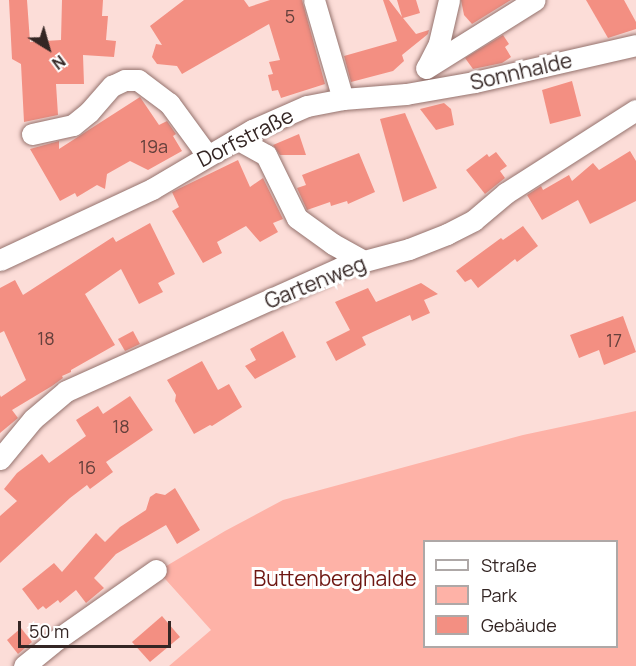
<!DOCTYPE html>
<html>
<head>
<meta charset="utf-8">
<style>
	body { margin:0 }
	#map { position:relative; width:636px; height:666px; overflow:hidden; background:#fcddd8; font-family:Manrope,sans-serif }
	div>[style] { position:absolute }
	[style*='--x'] { left:calc(var(--x)*1px); top:calc(var(--y)*1px); width:calc(var(--w)*1px); rotate:calc(var(--a)*1deg) }
	.green>* { inset:0; background:#feb2a7 }
	.building>* { inset:0; background:#f38f82 }
	.roads { filter:drop-shadow(0 0 2px #94726d) drop-shadow(0 0 2px #94726d) }
	.minor>* { height:21px; margin:-10.5px; padding:0 10.5px; transform-origin:10.5px; border-radius:10.5px; background:#fff }
	span { translate:-50% -50%; white-space:nowrap; text-align:center; line-height:1.15; -webkit-text-stroke:6px #fff; paint-order:stroke }
	.number-label { font-size:18px; color:#64403c }
	.number-label span { -webkit-text-stroke-width:0 }
	.street-label { font-size:21px; color:#342624 }
	.park-label { font-size:21px; color:#6e1712 }
	.legend { position:absolute; left:423px; top:540px; width:195px; height:108px; box-sizing:border-box; background:#fff; border:2px solid #aea8a7; margin:0; padding:8px 10px; list-style:none; font-size:18px; color:#342624 }
	.legend li { display:flex; align-items:center; gap:12px; height:30px }
	.legend b { width:30px; border:2px solid #aea8a7 }
	.north { position:absolute; left:18px; top:18px; width:60px; height:60px; -webkit-text-stroke:4px #fff; paint-order:stroke; rotate:143deg; font-size:16px; font-weight:700; line-height:24px; text-align:center; color:#342624 }
	.north::after { content:''; display:block; margin:auto; width:21px; height:27px; background:#342624; clip-path:polygon(50% 0,100% 100%,50% 72%,0 100%) }
	.scale { position:absolute; left:18px; top:621px; width:153px; height:27px; box-sizing:border-box; border:3px solid #342624; border-top:0; padding-left:8px; font-size:18px; line-height:21px; white-space:nowrap; color:#342624; -webkit-text-stroke:4px #fff; paint-order:stroke }
</style>
</head>
<body>
<div id="map">
	<div class="green">
		<i style="clip-path:polygon(evenodd,636px 411px,636px 666px,169px 666px,211px 630px,158px 571px,225px 531px,283px 500px,523px 435px,636px 411px,424px 542px,616px 542px,616px 646px,424px 646px,424px 542px)"></i>
	</div>
	<div class="building">
		<i style="clip-path:polygon(9px 0,27px 0,30px 42px,61px 40px,62px 0,103px 0,102px 16px,108px 16px,106px 40px,116px 41px,114px 57px,83px 55px,84px 84px,56px 84px,58px 115px,24px 122px,21px 64px,12px 59px)"></i>
		<i style="clip-path:polygon(184px 0,244px 0,249px 7px,270px 0,302px 0,325px 84px,281px 98px,278px 90px,272px 91px,268px 75px,273px 74px,269px 62px,280px 60px,269px 24px,182px 74px,177px 66px,157px 64px,152px 57px,156px 44px,162px 45px,150px 26px)"></i>
		<i style="clip-path:polygon(383px 0,389px 0,402px 17px,397px 0,416px 0,420px 13px,403px 18px,416px 34px,429px 30px,428px 34px,402px 55px,404px 61px,393px 71px,351px 82px,344px 56px,397px 41px)"></i>
		<i style="clip-path:polygon(461px 0,511px 0,472px 24px,464px 15px)"></i>
		<i style="clip-path:polygon(586px 0,624px 0,636px 22px,636px 29px,608px 38px)"></i>
		<i style="clip-path:polygon(503px 35px,509px 44px,505px 47px,511px 57px,502px 63px,473px 69px,465px 58px)"></i>
		<i style="clip-path:polygon(572px 81px,581px 116px,550px 124px,542px 90px)"></i>
		<i style="clip-path:polygon(140px 97px,159px 125px,167px 121px,176px 134px,173px 136px,182px 151px,148px 170px,130px 161px,107px 174px,105px 189px,97px 185px,77px 197px,75px 193px,60px 201px,30px 149px,59px 141px,59px 149px)"></i>
		<i style="clip-path:polygon(444px 103px,451px 109px,454px 125px,436px 130px,420px 109px)"></i>
		<i style="clip-path:polygon(405px 113px,437px 188px,403px 202px,380px 119px)"></i>
		<i style="clip-path:polygon(299px 134px,306px 155px,280px 155px,273px 145px)"></i>
		<i style="clip-path:polygon(630px 151px,636px 161px,636px 201px,590px 224px,578px 200px,542px 220px,527px 195px,541px 186px,543px 190px,569px 175px,572px 181px,593px 163px,599px 170px)"></i>
		<i style="clip-path:polygon(496px 152px,507px 166px,500px 171px,505px 178px,485px 194px,466px 170px,487px 154px,489px 157px)"></i>
		<i style="clip-path:polygon(359px 153px,375px 192px,348px 204px,347px 201px,331px 206px,330px 202px,307px 210px,297px 188px,306px 185px,302px 175px)"></i>
		<i style="clip-path:polygon(238px 160px,250px 187px,263px 178px,283px 219px,273px 223px,278px 232px,260px 242px,246px 226px,217px 242px,222px 253px,203px 263px,172px 211px,179px 207px,172px 192px)"></i>
		<i style="clip-path:polygon(150px 223px,175px 274px,158px 283px,163px 292px,139px 304px,121px 269px,85px 294px,115px 345px,71px 370px,71px 372px,62px 376px,63px 378px,52px 386px,12px 410px,18px 418px,0 433px,0 395px,1px 397px,26px 380px,4px 331px,0 333px,0 288px,15px 280px,23px 295px,113px 237px,116px 242px)"></i>
		<i style="clip-path:polygon(523px 226px,538px 246px,517px 262px,515px 259px,478px 288px,471px 279px,465px 282px,456px 271px,501px 238px,503px 240px)"></i>
		<i style="clip-path:polygon(421px 283px,438px 294px,424px 300px,430px 313px,412px 321px,410px 315px,362px 337px,366px 345px,336px 361px,326px 342px,350px 330px,335px 302px,368px 288px,376px 302px)"></i>
		<i style="clip-path:polygon(623px 316px,636px 352px,604px 365px,599px 350px,579px 358px,570px 335px)"></i>
		<i style="clip-path:polygon(133px 331px,140px 344px,125px 351px,118px 339px)"></i>
		<i style="clip-path:polygon(283px 331px,296px 357px,255px 379px,245px 366px,256px 360px,250px 349px)"></i>
		<i style="clip-path:polygon(202px 361px,218px 390px,229px 384px,242px 407px,212px 426px,210px 425px,194px 434px,175px 401px,176px 395px,167px 380px)"></i>
		<i style="clip-path:polygon(130px 396px,153px 430px,106px 462px,113px 472px,90px 489px,87px 485px,70px 498px,0 563px,0 516px,17px 501px,4px 489px,17px 473px,42px 454px,49px 463px,86px 436px,76px 420px,98px 406px,103px 414px)"></i>
		<i style="clip-path:polygon(175px 488px,200px 530px,177px 544px,166px 525px,116px 554px,94px 578px,104px 588px,86px 603px,76px 590px,60px 603px,58px 600px,46px 609px,43px 606px,38px 610px,22px 589px,54px 563px,62px 572px,96px 533px,105px 542px,120px 527px,146px 510px,150px 497px,156px 493px,165px 495px)"></i>
		<i style="clip-path:polygon(162px 616px,180px 637px,150px 662px,132px 642px)"></i>
		<i style="clip-path:polygon(21px 628px,32px 642px,18px 654px,7px 640px)"></i>
	</div>
	<div class="roads">
		<div class="minor">
			<i style="--x:314;--y:0;--w:103;--a:73.7"></i>
			<i style="--x:427;--y:67;--w:27;--a:-63"></i>
			<i style="--x:439;--y:43;--w:44;--a:-76.9"></i>
			<i style="--x:426;--y:68;--w:128;--a:-32"></i>
			<i style="--x:32;--y:134;--w:42;--a:-12.4"></i>
			<i style="--x:73;--y:125;--w:21;--a:-39"></i>
			<i style="--x:89;--y:112;--w:35;--a:-49"></i>
			<i style="--x:112;--y:86;--w:14;--a:-25"></i>
			<i style="--x:125;--y:80;--w:13;--a:0"></i>
			<i style="--x:138;--y:80;--w:39;--a:37"></i>
			<i style="--x:169;--y:103;--w:64;--a:53.8"></i>
			<i style="--x:237;--y:139;--w:33;--a:29"></i>
			<i style="--x:266;--y:155;--w:70;--a:63.8"></i>
			<i style="--x:297;--y:218;--w:44;--a:35.8"></i>
			<i style="--x:333;--y:244;--w:35;--a:29"></i>
			<i style="--x:0;--y:260;--w:168;--a:-25"></i>
			<i style="--x:152;--y:189;--w:116;--a:-30.5"></i>
			<i style="--x:252;--y:130;--w:60;--a:-23.6"></i>
			<i style="--x:307;--y:106;--w:37;--a:-11"></i>
			<i style="--x:343;--y:99;--w:63;--a:-4.5"></i>
			<i style="--x:406;--y:94;--w:70;--a:-9.9"></i>
			<i style="--x:475;--y:82;--w:165;--a:-12.9"></i>
			<i style="--x:0;--y:459;--w:52;--a:-50.5"></i>
			<i style="--x:33;--y:419;--w:43;--a:-40.3"></i>
			<i style="--x:66;--y:391;--w:303;--a:-24.2"></i>
			<i style="--x:342;--y:267;--w:69;--a:-15"></i>
			<i style="--x:409;--y:249;--w:41;--a:-21.5"></i>
			<i style="--x:447;--y:234;--w:30;--a:-27"></i>
			<i style="--x:474;--y:220;--w:42;--a:-40.2"></i>
			<i style="--x:506;--y:193;--w:154;--a:-32.6"></i>
			<i style="--x:24;--y:666;--w:36;--a:-39"></i>
			<i style="--x:52;--y:643;--w:127;--a:-35.1"></i>
		</div>
	</div>
	<div class="number-label">
		<span style="left:290px;top:16px">5</span>
		<span style="left:154px;top:146px">19a</span>
		<span style="left:46px;top:338px">18</span>
		<span style="left:614px;top:340px">17</span>
		<span style="left:121px;top:426px">18</span>
		<span style="left:87px;top:467px">16</span>
	</div>
	<div class="street-label">
		<span style="left:521px;top:71px;rotate:-13deg">Sonnhalde</span>
		<span style="left:245px;top:137px;rotate:-27deg">Dorfstraße</span>
		<span style="left:315px;top:282px;rotate:-22deg">Gartenweg</span>
	</div>
	<div class="park-label">
		<span style="left:335px;top:578px">Buttenberghalde</span>
	</div>
	<ul class="legend">
	<li><b style="height:8px;background:#fff"></b>Straße</li>
	<li><b style="height:16px;background:#feb2a7"></b>Park</li>
	<li><b style="height:16px;background:#f38f82"></b>Gebäude</li>
	</ul>
	<div class="north">N</div>
	<div class="scale">50 m</div>
</div>
</body>
</html>
